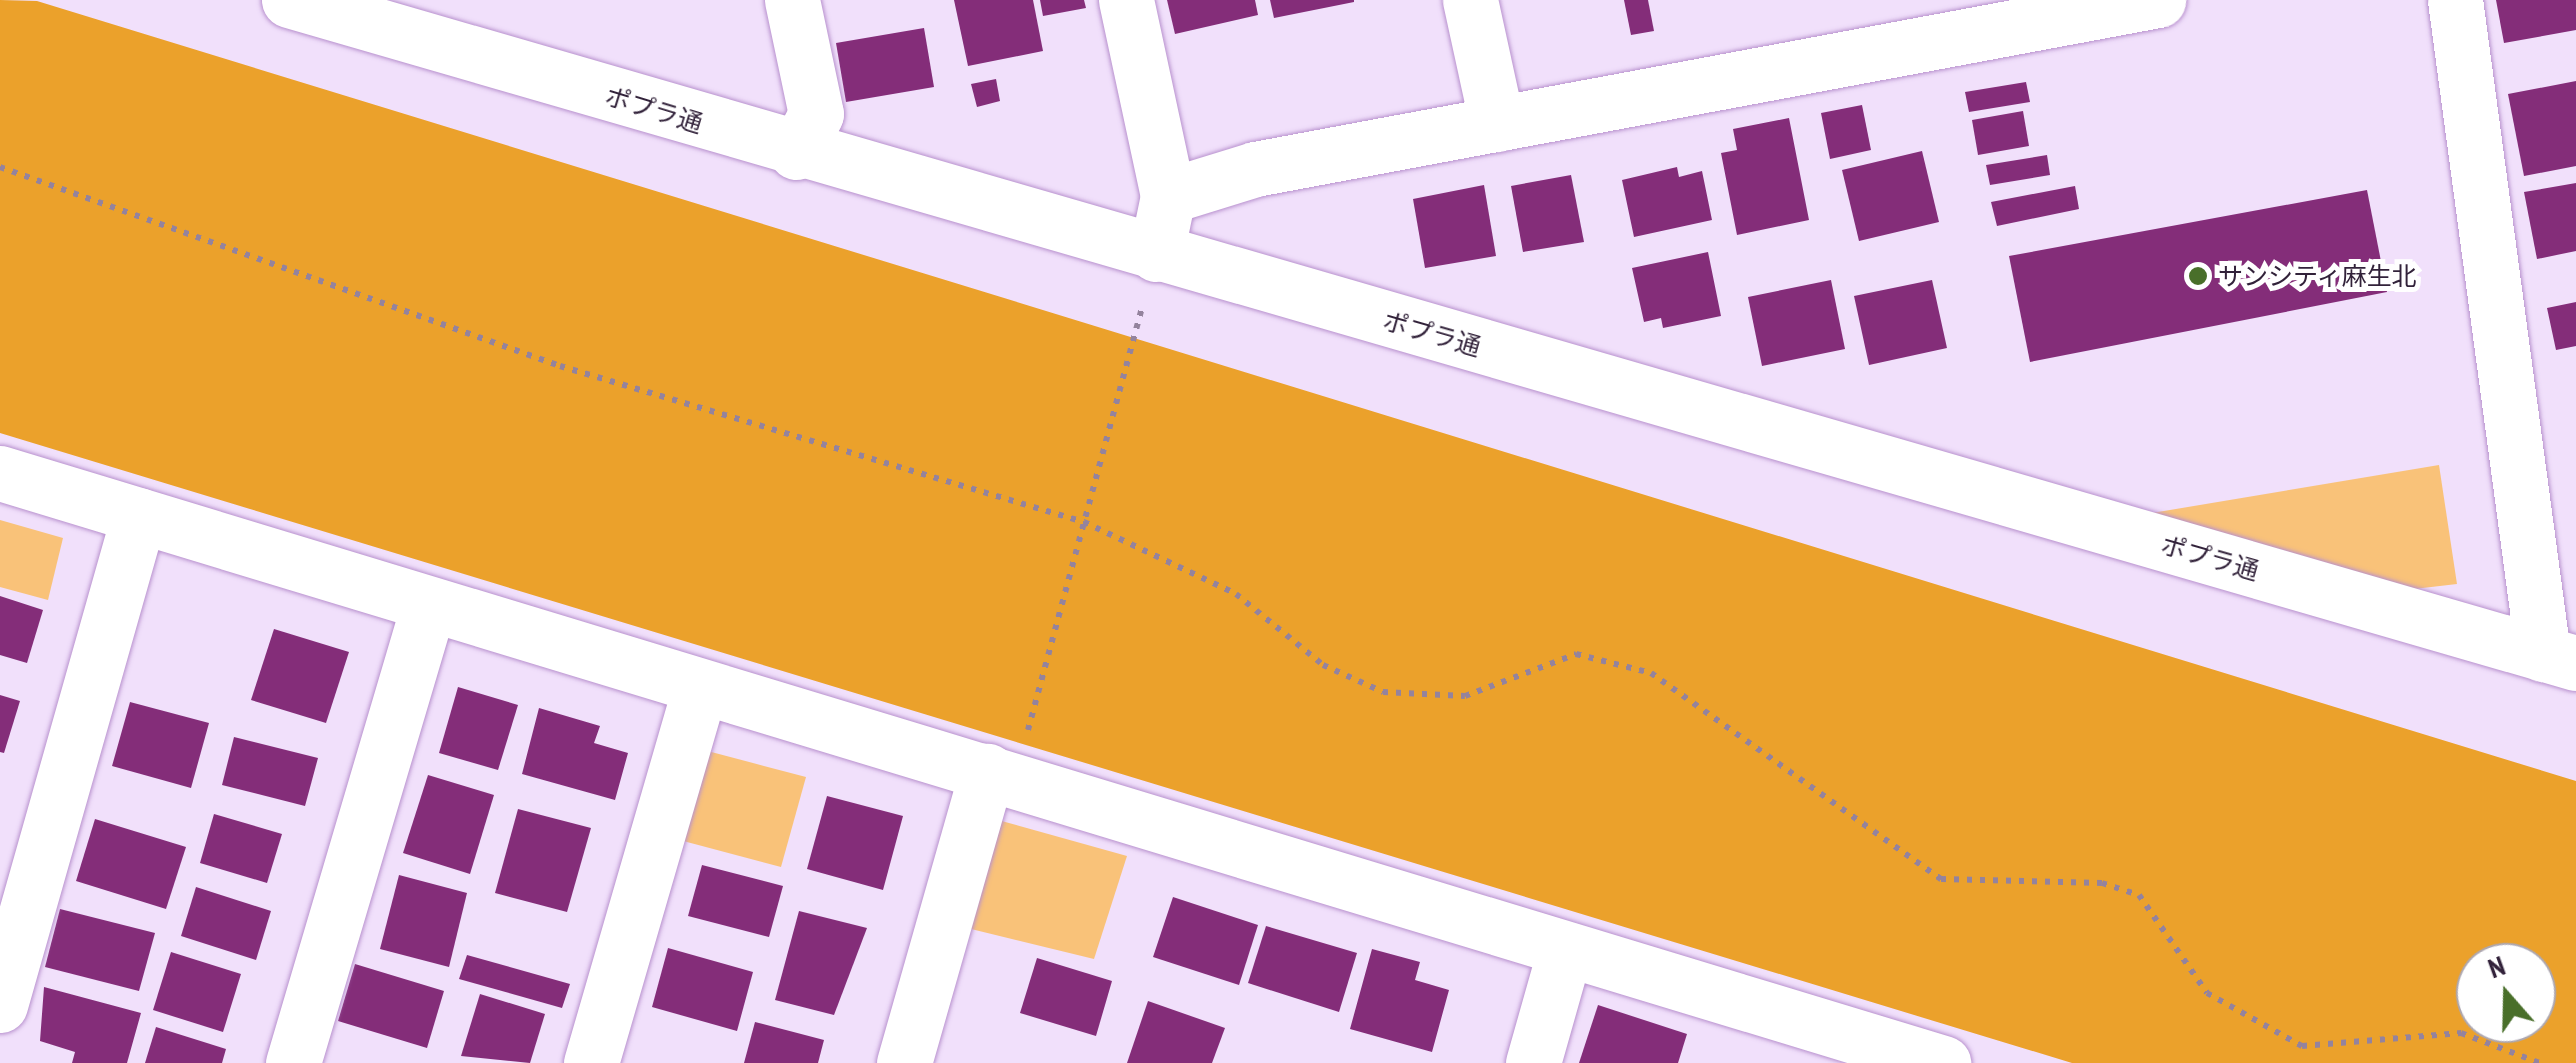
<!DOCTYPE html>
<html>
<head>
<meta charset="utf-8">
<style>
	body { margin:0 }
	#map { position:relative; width:2576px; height:1063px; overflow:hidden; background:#f1e0fb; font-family:"PT Sans Narrow","Noto Sans JP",sans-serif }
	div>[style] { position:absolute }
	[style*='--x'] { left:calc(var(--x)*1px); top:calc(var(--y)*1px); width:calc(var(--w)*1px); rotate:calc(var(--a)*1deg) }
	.green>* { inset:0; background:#f9c279 }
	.forest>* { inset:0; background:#eba12b }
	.building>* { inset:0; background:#842d79 }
	.path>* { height:6px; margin-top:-3px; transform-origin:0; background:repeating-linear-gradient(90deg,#94839d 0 5px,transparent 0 13px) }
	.roads { filter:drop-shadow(0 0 2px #b891ce) drop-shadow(0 0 2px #b891ce) }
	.street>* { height:55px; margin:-27.5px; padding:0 27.5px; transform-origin:27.5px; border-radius:27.5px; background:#fff }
	.secondary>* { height:55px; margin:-27.5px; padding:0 27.5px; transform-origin:27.5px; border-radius:27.5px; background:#fff }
	.dots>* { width:28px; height:28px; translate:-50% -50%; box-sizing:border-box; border:5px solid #fff; border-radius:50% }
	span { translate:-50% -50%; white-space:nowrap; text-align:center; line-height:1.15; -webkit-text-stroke:10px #fff; paint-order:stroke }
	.street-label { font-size:25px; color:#32223a }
	.poi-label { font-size:25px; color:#32223a }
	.left { translate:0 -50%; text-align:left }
	.north { position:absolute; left:2456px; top:943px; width:100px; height:100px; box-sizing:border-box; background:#fff; border:2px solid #ada7b0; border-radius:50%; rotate:340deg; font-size:28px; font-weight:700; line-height:40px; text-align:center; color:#32223a }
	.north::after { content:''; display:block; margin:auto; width:35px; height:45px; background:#496f2a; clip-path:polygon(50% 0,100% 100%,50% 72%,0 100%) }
</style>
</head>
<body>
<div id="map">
	<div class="green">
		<i style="clip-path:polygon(2439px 465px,2457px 584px,2414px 589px,2146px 514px)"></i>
		<i style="clip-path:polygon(0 520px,63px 538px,48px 600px,0 587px)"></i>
		<i style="clip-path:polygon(700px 749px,806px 777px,781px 867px,672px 838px)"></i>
		<i style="clip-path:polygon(998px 820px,1127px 856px,1094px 959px,967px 928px)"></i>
	</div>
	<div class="forest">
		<i style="clip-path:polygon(evenodd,0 0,37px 1px,2576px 781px,2576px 1063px,2072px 1063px,0 433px,0 0,2536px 963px,2536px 1023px,2476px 1023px,2476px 963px,2536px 963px)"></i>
	</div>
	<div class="building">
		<i style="clip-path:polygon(954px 0,1033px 0,1043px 51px,968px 66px)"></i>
		<i style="clip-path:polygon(1040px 0,1084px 0,1086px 8px,1043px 16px)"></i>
		<i style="clip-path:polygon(1167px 0,1255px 0,1258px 15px,1175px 34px)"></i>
		<i style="clip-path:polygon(1270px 0,1354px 0,1354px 2px,1274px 18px)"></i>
		<i style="clip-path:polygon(1624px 0,1648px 0,1654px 31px,1631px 35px)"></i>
		<i style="clip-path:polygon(2496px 0,2576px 0,2576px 30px,2504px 43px)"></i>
		<i style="clip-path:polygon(924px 28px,934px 87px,846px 102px,836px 43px)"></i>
		<i style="clip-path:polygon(996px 79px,1000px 101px,977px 107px,971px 84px)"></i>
		<i style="clip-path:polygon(2576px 81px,2576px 166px,2524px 176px,2508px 94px)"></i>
		<i style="clip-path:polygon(2026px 82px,2030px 102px,1969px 112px,1965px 92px)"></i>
		<i style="clip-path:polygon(1862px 105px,1871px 150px,1830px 159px,1821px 113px)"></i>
		<i style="clip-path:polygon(2023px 111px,2029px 146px,1978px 155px,1972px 120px)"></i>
		<i style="clip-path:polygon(1789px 118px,1809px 220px,1737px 235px,1721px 153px,1737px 150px,1733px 129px)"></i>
		<i style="clip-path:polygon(1922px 151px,1939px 222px,1859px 241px,1842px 170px)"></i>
		<i style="clip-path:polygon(2047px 155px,2050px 175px,1990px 185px,1986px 165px)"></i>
		<i style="clip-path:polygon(1677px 167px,1679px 177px,1702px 171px,1712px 220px,1634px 237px,1622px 180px)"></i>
		<i style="clip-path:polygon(1571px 175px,1584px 242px,1523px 252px,1511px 186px)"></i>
		<i style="clip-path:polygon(2576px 183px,2576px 251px,2537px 259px,2524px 192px)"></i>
		<i style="clip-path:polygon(1484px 185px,1496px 256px,1425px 268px,1413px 199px)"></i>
		<i style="clip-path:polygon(2075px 186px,2079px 209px,1997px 226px,1991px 202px)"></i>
		<i style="clip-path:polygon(2367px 190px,2387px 292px,2030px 362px,2009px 256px)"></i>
		<i style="clip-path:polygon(1708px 252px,1721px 316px,1663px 328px,1661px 318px,1644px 322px,1632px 268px)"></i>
		<i style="clip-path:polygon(1831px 280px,1845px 349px,1762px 366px,1748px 297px)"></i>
		<i style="clip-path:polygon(1932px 280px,1947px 348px,1869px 365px,1854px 296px)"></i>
		<i style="clip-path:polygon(2576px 302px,2576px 346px,2556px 350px,2547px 308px)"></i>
		<i style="clip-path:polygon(0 596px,43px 610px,27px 663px,0 655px)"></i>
		<i style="clip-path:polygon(274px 629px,349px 652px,326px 723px,251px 700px)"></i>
		<i style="clip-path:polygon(458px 687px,518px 705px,498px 770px,439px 753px)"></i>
		<i style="clip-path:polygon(0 695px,20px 701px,4px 753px,0 752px)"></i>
		<i style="clip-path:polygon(130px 702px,209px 723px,191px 788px,112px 766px)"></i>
		<i style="clip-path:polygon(539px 708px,600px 726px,594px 743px,628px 753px,615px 800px,522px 774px)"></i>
		<i style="clip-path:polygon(234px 737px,318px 758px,305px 806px,222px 785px)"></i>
		<i style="clip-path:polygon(428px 775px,494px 795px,470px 874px,403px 853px)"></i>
		<i style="clip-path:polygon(827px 796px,903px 816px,883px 890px,807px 869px)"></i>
		<i style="clip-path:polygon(518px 809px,591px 828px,567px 912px,495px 893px)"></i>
		<i style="clip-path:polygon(214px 814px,282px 834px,267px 883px,200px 863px)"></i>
		<i style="clip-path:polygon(95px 819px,186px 847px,166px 909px,76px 881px)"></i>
		<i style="clip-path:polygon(702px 865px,783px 886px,769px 937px,688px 916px)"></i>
		<i style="clip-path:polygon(399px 875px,467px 893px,449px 967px,380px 949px)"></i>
		<i style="clip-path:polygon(196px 887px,271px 911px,256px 960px,181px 936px)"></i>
		<i style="clip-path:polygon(1173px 897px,1258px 925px,1239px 985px,1153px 957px)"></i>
		<i style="clip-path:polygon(60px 909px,155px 933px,139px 991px,45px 967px)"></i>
		<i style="clip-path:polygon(799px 911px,867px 928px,834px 1015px,775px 1000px)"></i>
		<i style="clip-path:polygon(1266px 926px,1357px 953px,1339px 1012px,1248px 983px)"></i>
		<i style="clip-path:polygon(668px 948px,753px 972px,737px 1031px,652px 1007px)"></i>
		<i style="clip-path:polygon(1372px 949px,1420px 962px,1415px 980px,1449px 990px,1432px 1052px,1350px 1029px)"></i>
		<i style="clip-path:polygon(171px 952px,241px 974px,223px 1032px,153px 1010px)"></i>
		<i style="clip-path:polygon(467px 955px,570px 984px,562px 1008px,459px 979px)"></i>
		<i style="clip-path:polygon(1037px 958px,1112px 981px,1096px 1036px,1020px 1013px)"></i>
		<i style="clip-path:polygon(355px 964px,444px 991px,427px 1048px,338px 1021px)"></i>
		<i style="clip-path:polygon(44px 987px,141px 1013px,127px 1063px,72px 1063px,75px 1052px,40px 1041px)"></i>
		<i style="clip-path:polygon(480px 994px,545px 1014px,530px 1063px,461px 1056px)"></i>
		<i style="clip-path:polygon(1148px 1001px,1225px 1028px,1212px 1063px,1127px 1063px)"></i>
		<i style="clip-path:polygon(1598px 1005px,1687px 1034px,1678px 1063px,1579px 1063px)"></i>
		<i style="clip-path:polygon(755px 1022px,824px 1040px,818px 1063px,744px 1063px)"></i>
		<i style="clip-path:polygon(156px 1027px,226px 1049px,222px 1063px,145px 1063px)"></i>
	</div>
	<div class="path">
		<i style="--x:0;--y:167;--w:594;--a:19.56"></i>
		<i style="--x:560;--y:366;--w:547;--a:16.58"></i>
		<i style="--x:1084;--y:522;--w:168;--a:25.3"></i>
		<i style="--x:1236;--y:594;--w:112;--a:39.2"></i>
		<i style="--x:1323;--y:665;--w:66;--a:24.2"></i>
		<i style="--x:1383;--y:692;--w:82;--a:2.8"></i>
		<i style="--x:1465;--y:696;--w:119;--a:-20.7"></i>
		<i style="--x:1576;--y:654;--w:77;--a:14.2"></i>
		<i style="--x:1651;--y:673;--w:356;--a:35.4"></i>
		<i style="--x:1941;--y:879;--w:161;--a:1.4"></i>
		<i style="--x:2102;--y:883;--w:39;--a:18"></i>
		<i style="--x:2139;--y:895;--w:119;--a:55.2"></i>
		<i style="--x:2207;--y:993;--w:109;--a:29.2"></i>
		<i style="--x:2302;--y:1046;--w:160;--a:-4.7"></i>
		<i style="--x:2461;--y:1033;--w:85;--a:20.8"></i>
		<i style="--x:1028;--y:730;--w:441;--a:-74.9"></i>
	</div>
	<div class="roads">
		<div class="street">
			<i style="--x:792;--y:0;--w:116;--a:78.1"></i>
			<i style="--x:816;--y:114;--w:43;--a:117.8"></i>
			<i style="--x:1126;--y:0;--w:200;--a:77.9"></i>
			<i style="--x:1470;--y:0;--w:127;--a:77.7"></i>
			<i style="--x:2455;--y:0;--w:660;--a:82.34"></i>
			<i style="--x:1156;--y:254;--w:59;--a:-78.3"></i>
			<i style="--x:1168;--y:196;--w:91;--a:-17.2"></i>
			<i style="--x:1255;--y:169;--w:919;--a:-10.6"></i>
			<i style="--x:0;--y:473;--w:2031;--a:16.89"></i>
			<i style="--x:0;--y:1005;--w:509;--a:-74.16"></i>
			<i style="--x:293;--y:1063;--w:477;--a:-73.5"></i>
			<i style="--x:591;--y:1063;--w:391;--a:-73.8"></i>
			<i style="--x:904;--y:1063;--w:304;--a:-74.1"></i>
			<i style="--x:1533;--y:1063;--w:117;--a:-74.2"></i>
		</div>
		<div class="secondary">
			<i style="--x:289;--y:0;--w:2381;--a:16.17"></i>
		</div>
	</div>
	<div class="dots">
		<i style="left:2198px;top:276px;background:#496f2a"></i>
	</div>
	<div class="street-label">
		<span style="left:654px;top:110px;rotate:17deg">ポプラ通</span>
		<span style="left:1432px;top:334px;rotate:16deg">ポプラ通</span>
		<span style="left:2210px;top:558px;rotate:16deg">ポプラ通</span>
	</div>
	<div class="poi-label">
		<span class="left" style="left:2218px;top:276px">サンシティ麻生北</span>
	</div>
	<div class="north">N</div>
</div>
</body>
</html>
